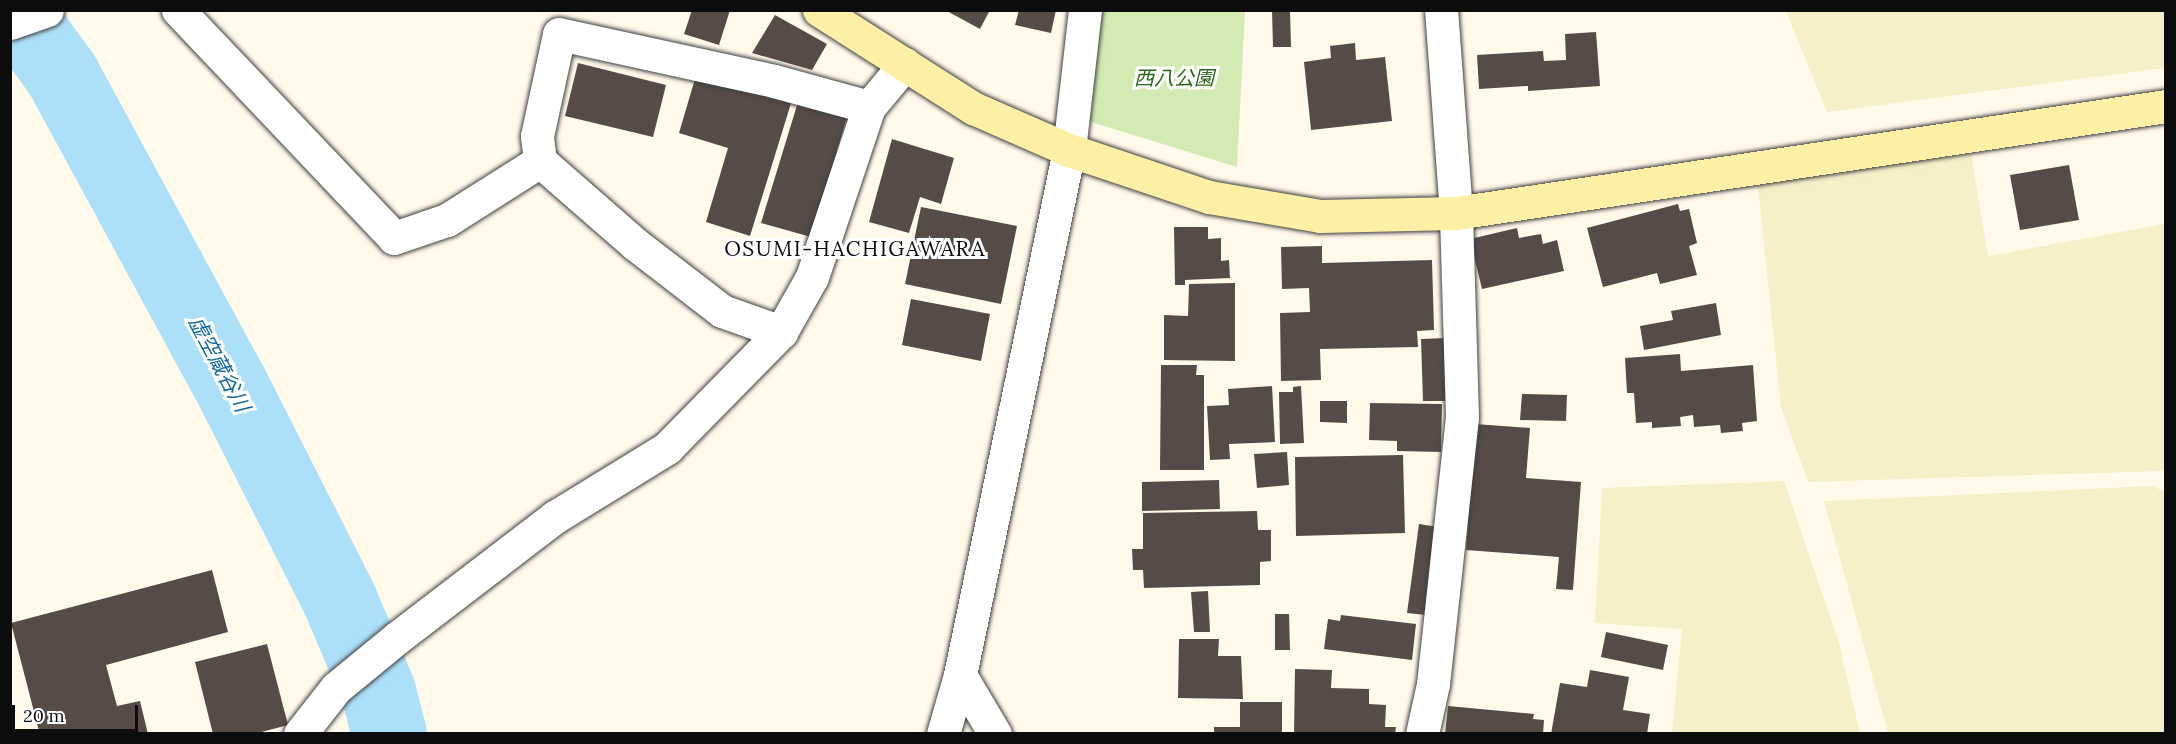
<!DOCTYPE html>
<html>
<head>
<meta charset="utf-8">
<style>
	body { margin:0 }
	#map { position:relative; width:2176px; height:744px; overflow:hidden; background:#fffaea; font-family:Lora,"Noto Sans JP",serif }
	div>[style] { position:absolute }
	[style*='--x'] { left:calc(var(--x)*1px); top:calc(var(--y)*1px); width:calc(var(--w)*1px); rotate:calc(var(--a)*1deg) }
	.farmland>* { inset:0; background:#f6f0c9 }
	.green>* { inset:0; background:#d3ebb2 }
	.river>* { height:75px; margin:-37.5px; padding:0 37.5px; transform-origin:37.5px; border-radius:37.5px; background:#ace0f9 }
	.building>* { inset:0; background:#554c47 }
	.roads { filter:drop-shadow(0 0 2px #3f3f3f) drop-shadow(0 0 2px #3f3f3f) }
	.street>* { height:33px; margin:-16.5px; padding:0 16.5px; transform-origin:16.5px; border-radius:16.5px; background:#fff }
	.secondary>* { height:33px; margin:-16.5px; padding:0 16.5px; transform-origin:16.5px; border-radius:16.5px; background:#fff0a5 }
	span { translate:-50% -50%; white-space:nowrap; text-align:center; line-height:1.15; -webkit-text-stroke:6px #fff; paint-order:stroke }
	.park-label { font-size:20px; color:#2d6619; font-style:italic }
	.neighbourhood-label { font-size:21px; color:#0c0c0c; letter-spacing:1.5px }
	.water-label { font-size:21px; color:#106aa2; font-style:italic }
	.frame { position:absolute; inset:0; border:12px solid #0c0c0c; pointer-events:none }
	.scale { position:absolute; left:12px; top:705px; width:126px; height:27px; box-sizing:border-box; border:3px solid #0c0c0c; border-top:0; padding-left:8px; font-size:18px; line-height:21px; white-space:nowrap; color:#0c0c0c; -webkit-text-stroke:4px #fff; paint-order:stroke }
</style>
</head>
<body>
<div id="map">
	<div class="farmland">
		<i style="clip-path:polygon(1786px 11px,2165px 11px,2165px 68px,1827px 112px)"></i>
		<i style="clip-path:polygon(1970px 148px,1988px 256px,2165px 224px,2165px 471px,1808px 482px,1781px 407px,1757px 178px)"></i>
		<i style="clip-path:polygon(1784px 481px,1839px 643px,1860px 733px,1672px 733px,1682px 629px,1595px 623px,1602px 488px)"></i>
		<i style="clip-path:polygon(2153px 486px,2165px 492px,2165px 733px,1888px 733px,1824px 501px)"></i>
	</div>
	<div class="green">
		<i style="clip-path:polygon(1085px 11px,1245px 11px,1237px 167px,1072px 116px)"></i>
	</div>
	<div class="river">
		<i style="--x:15;--y:10;--w:80;--a:54.1"></i>
		<i style="--x:62;--y:75;--w:349;--a:61.5"></i>
		<i style="--x:229;--y:382;--w:243;--a:63.1"></i>
		<i style="--x:339;--y:599;--w:100;--a:67"></i>
		<i style="--x:378;--y:691;--w:44;--a:75.7"></i>
	</div>
	<div class="building">
		<i style="clip-path:polygon(692px 10px,730px 10px,719px 45px,684px 34px)"></i>
		<i style="clip-path:polygon(945px 10px,990px 10px,980px 29px)"></i>
		<i style="clip-path:polygon(1019px 10px,1056px 10px,1051px 33px,1015px 25px)"></i>
		<i style="clip-path:polygon(1272px 10px,1290px 10px,1291px 47px,1273px 47px)"></i>
		<i style="clip-path:polygon(775px 15px,827px 44px,812px 70px,752px 53px)"></i>
		<i style="clip-path:polygon(1596px 32px,1600px 86px,1528px 91px,1528px 86px,1479px 89px,1477px 55px,1543px 51px,1544px 61px,1566px 60px,1565px 34px)"></i>
		<i style="clip-path:polygon(1355px 43px,1356px 60px,1385px 57px,1392px 121px,1311px 130px,1304px 62px,1331px 58px,1330px 46px)"></i>
		<i style="clip-path:polygon(578px 63px,666px 85px,653px 137px,565px 116px)"></i>
		<i style="clip-path:polygon(697px 72px,792px 100px,750px 236px,706px 222px,728px 148px,679px 133px)"></i>
		<i style="clip-path:polygon(798px 102px,847px 117px,811px 237px,761px 223px)"></i>
		<i style="clip-path:polygon(892px 139px,954px 158px,941px 204px,920px 197px,909px 233px,869px 222px)"></i>
		<i style="clip-path:polygon(2069px 165px,2079px 220px,2020px 230px,2010px 175px)"></i>
		<i style="clip-path:polygon(1678px 204px,1680px 211px,1689px 209px,1697px 243px,1689px 246px,1697px 275px,1660px 284px,1657px 273px,1603px 287px,1587px 228px)"></i>
		<i style="clip-path:polygon(921px 207px,1017px 226px,1001px 304px,905px 284px)"></i>
		<i style="clip-path:polygon(1174px 227px,1208px 227px,1208px 239px,1221px 238px,1221px 261px,1229px 260px,1230px 278px,1185px 280px,1185px 285px,1175px 285px)"></i>
		<i style="clip-path:polygon(1517px 228px,1519px 238px,1541px 234px,1543px 244px,1557px 240px,1564px 271px,1482px 289px,1470px 239px)"></i>
		<i style="clip-path:polygon(1322px 246px,1322px 263px,1432px 260px,1434px 330px,1417px 331px,1418px 347px,1320px 349px,1321px 380px,1281px 381px,1280px 313px,1310px 312px,1309px 288px,1282px 289px,1281px 247px)"></i>
		<i style="clip-path:polygon(1235px 283px,1235px 361px,1164px 360px,1164px 315px,1188px 316px,1189px 284px)"></i>
		<i style="clip-path:polygon(911px 299px,990px 314px,981px 361px,902px 345px)"></i>
		<i style="clip-path:polygon(1716px 303px,1721px 335px,1644px 350px,1640px 326px,1673px 320px,1671px 311px)"></i>
		<i style="clip-path:polygon(1445px 338px,1447px 401px,1423px 401px,1421px 339px)"></i>
		<i style="clip-path:polygon(1680px 354px,1681px 371px,1753px 365px,1757px 421px,1742px 423px,1743px 431px,1721px 433px,1720px 425px,1694px 427px,1693px 415px,1680px 417px,1681px 426px,1652px 428px,1652px 422px,1636px 423px,1634px 393px,1627px 393px,1625px 358px)"></i>
		<i style="clip-path:polygon(1161px 365px,1197px 365px,1196px 375px,1204px 375px,1204px 470px,1160px 470px)"></i>
		<i style="clip-path:polygon(1272px 386px,1275px 442px,1229px 444px,1230px 459px,1210px 460px,1207px 406px,1229px 405px,1228px 389px)"></i>
		<i style="clip-path:polygon(1301px 386px,1304px 443px,1280px 444px,1279px 392px,1293px 392px,1293px 387px)"></i>
		<i style="clip-path:polygon(1522px 394px,1567px 395px,1566px 421px,1520px 420px)"></i>
		<i style="clip-path:polygon(1320px 401px,1347px 401px,1347px 423px,1320px 422px)"></i>
		<i style="clip-path:polygon(1370px 403px,1442px 404px,1441px 452px,1397px 451px,1397px 441px,1369px 440px)"></i>
		<i style="clip-path:polygon(1475px 424px,1530px 428px,1526px 478px,1581px 482px,1573px 590px,1556px 589px,1559px 557px,1466px 550px)"></i>
		<i style="clip-path:polygon(1287px 452px,1289px 485px,1257px 488px,1254px 454px)"></i>
		<i style="clip-path:polygon(1403px 455px,1405px 533px,1296px 536px,1295px 457px)"></i>
		<i style="clip-path:polygon(1219px 480px,1220px 509px,1142px 511px,1142px 482px)"></i>
		<i style="clip-path:polygon(1257px 511px,1258px 530px,1271px 530px,1271px 561px,1260px 562px,1260px 585px,1144px 588px,1143px 570px,1133px 570px,1132px 549px,1143px 549px,1143px 513px)"></i>
		<i style="clip-path:polygon(1419px 524px,1438px 527px,1426px 615px,1407px 613px)"></i>
		<i style="clip-path:polygon(212px 570px,228px 632px,106px 665px,117px 706px,140px 701px,148px 734px,39px 731px,11px 623px)"></i>
		<i style="clip-path:polygon(1208px 591px,1210px 632px,1194px 632px,1191px 592px)"></i>
		<i style="clip-path:polygon(1275px 614px,1289px 614px,1290px 650px,1275px 650px)"></i>
		<i style="clip-path:polygon(1341px 615px,1416px 624px,1412px 660px,1324px 649px,1328px 619px,1340px 621px)"></i>
		<i style="clip-path:polygon(1606px 632px,1668px 645px,1663px 670px,1601px 657px)"></i>
		<i style="clip-path:polygon(1179px 639px,1219px 639px,1218px 656px,1241px 656px,1243px 699px,1178px 698px)"></i>
		<i style="clip-path:polygon(267px 644px,288px 725px,254px 734px,213px 734px,195px 662px)"></i>
		<i style="clip-path:polygon(1295px 669px,1332px 670px,1331px 688px,1369px 689px,1369px 704px,1386px 705px,1385px 727px,1396px 727px,1395px 734px,1294px 734px)"></i>
		<i style="clip-path:polygon(1590px 670px,1629px 677px,1623px 710px,1650px 714px,1647px 734px,1551px 734px,1560px 683px,1587px 687px)"></i>
		<i style="clip-path:polygon(1240px 702px,1282px 702px,1282px 734px,1214px 734px,1214px 727px,1240px 727px)"></i>
		<i style="clip-path:polygon(1448px 706px,1534px 714px,1533px 719px,1544px 720px,1543px 734px,1445px 734px)"></i>
	</div>
	<div class="roads">
		<div class="street">
			<i style="--x:178;--y:10;--w:314;--a:46.5"></i>
			<i style="--x:394;--y:238;--w:56;--a:-18.8"></i>
			<i style="--x:447;--y:220;--w:110;--a:-32.4"></i>
			<i style="--x:540;--y:161;--w:126;--a:41.1"></i>
			<i style="--x:635;--y:244;--w:110;--a:37.6"></i>
			<i style="--x:722;--y:311;--w:63;--a:19.6"></i>
			<i style="--x:10;--y:23;--w:39;--a:-19"></i>
			<i style="--x:540;--y:161;--w:25;--a:-97"></i>
			<i style="--x:537;--y:136;--w:104;--a:-77.8"></i>
			<i style="--x:559;--y:34;--w:220;--a:12.3"></i>
			<i style="--x:774;--y:81;--w:98;--a:15.3"></i>
			<i style="--x:960;--y:675;--w:69;--a:59.3"></i>
			<i style="--x:300;--y:734;--w:58;--a:-52"></i>
			<i style="--x:336;--y:688;--w:80;--a:-39.4"></i>
			<i style="--x:398;--y:637;--w:198;--a:-37.4"></i>
			<i style="--x:555;--y:517;--w:132;--a:-31.6"></i>
			<i style="--x:667;--y:448;--w:163;--a:-45.5"></i>
			<i style="--x:781;--y:332;--w:63;--a:-60.6"></i>
			<i style="--x:812;--y:277;--w:179;--a:-71.5"></i>
			<i style="--x:869;--y:107;--w:56;--a:-50.1"></i>
			<i style="--x:943;--y:734;--w:61;--a:-73.9"></i>
			<i style="--x:960;--y:675;--w:536;--a:-78.27"></i>
			<i style="--x:1069;--y:150;--w:141;--a:-83.5"></i>
			<i style="--x:1422;--y:734;--w:51;--a:-77.6"></i>
			<i style="--x:1433;--y:684;--w:269;--a:-83.8"></i>
			<i style="--x:1462;--y:417;--w:204;--a:-91.7"></i>
			<i style="--x:1456;--y:213;--w:204;--a:-94.2"></i>
		</div>
		<div class="secondary">
			<i style="--x:819;--y:10;--w:183;--a:32.5"></i>
			<i style="--x:973;--y:108;--w:105;--a:23.6"></i>
			<i style="--x:1069;--y:150;--w:148;--a:18.6"></i>
			<i style="--x:1209;--y:197;--w:113;--a:9.7"></i>
			<i style="--x:1320;--y:216;--w:136;--a:-1.3"></i>
			<i style="--x:1456;--y:213;--w:718;--a:-8.57"></i>
		</div>
	</div>
	<div class="park-label">
		<span style="left:1174px;top:77px">西八公園</span>
	</div>
	<div class="neighbourhood-label">
		<span style="left:855px;top:249px">OSUMI-HACHIGAWARA</span>
	</div>
	<div class="water-label">
		<span style="left:219px;top:364px;rotate:62deg">虚空蔵谷川</span>
	</div>
	<div class="frame"></div>
	<div class="scale">20 m</div>
</div>
</body>
</html>
